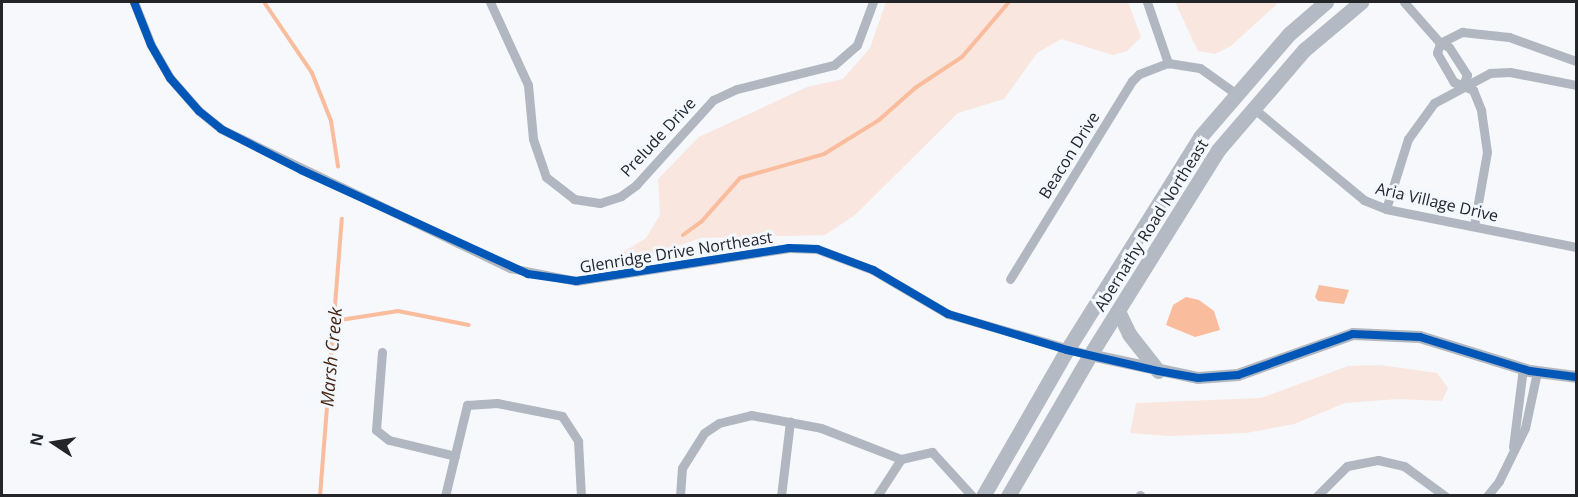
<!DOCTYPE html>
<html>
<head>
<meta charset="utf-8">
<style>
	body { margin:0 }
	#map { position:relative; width:1578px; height:497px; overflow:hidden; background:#f6f8fb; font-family:"Open Sans",sans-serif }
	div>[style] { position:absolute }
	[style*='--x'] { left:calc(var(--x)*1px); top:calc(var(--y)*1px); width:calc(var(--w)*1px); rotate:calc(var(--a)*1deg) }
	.green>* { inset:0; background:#f9e6de }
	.water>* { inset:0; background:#f9bc9d }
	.stream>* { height:4px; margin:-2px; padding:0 2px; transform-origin:2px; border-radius:2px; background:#f9bc9d }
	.minor>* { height:9px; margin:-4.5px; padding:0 4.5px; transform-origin:4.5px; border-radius:4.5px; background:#b1b7c0 }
	.tertiary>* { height:12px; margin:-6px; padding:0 6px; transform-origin:6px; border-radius:6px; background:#b1b7c0 }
	.primary>* { height:15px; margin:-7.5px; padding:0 7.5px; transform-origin:7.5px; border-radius:7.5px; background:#b4bac3 }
	.cycleway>* { height:8px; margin:-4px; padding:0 4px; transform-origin:4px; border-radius:4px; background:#0057b8 }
	span { translate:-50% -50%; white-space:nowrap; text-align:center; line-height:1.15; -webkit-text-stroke:6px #f3f7fe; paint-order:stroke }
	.street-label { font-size:16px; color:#242528 }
	.water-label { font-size:18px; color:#462411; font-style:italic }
	.frame { position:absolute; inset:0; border:3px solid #242528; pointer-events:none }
	.north { position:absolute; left:24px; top:413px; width:60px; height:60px; -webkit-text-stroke:4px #f3f7fe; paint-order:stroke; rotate:282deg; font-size:16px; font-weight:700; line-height:24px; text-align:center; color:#242528 }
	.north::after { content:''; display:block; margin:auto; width:21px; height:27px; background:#242528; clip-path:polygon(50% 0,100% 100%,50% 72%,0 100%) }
</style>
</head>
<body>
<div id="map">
	<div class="green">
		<i style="clip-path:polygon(886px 2px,1128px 2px,1141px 37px,1127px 51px,1113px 55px,1061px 39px,1037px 53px,1004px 99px,958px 113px,855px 215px,825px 235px,701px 238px,631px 262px,588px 261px,619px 255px,646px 238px,660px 215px,658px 179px,699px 137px,807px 87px,843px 79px,870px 48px)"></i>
		<i style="clip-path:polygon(1175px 2px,1279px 2px,1231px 46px,1215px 54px,1198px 51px)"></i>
		<i style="clip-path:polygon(1380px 365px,1437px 373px,1448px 388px,1442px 401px,1397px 399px,1345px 403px,1294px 424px,1246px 433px,1169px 436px,1130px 433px,1136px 403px,1261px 398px,1348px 366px)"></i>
	</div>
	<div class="water">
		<i style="clip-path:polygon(1319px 285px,1349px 290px,1344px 304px,1318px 301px,1315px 297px)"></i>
		<i style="clip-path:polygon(1186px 297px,1199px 300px,1214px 311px,1220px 330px,1195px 337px,1166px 325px,1173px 305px)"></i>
	</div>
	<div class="stream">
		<i style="--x:264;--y:2;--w:86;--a:55.9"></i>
		<i style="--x:312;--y:73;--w:52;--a:68.4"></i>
		<i style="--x:331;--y:121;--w:46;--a:81.2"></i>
		<i style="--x:683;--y:235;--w:24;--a:-36"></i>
		<i style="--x:702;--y:221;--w:57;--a:-48.5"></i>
		<i style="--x:740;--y:178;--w:87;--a:-15.9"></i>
		<i style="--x:824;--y:154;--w:65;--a:-31.7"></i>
		<i style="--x:879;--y:120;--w:48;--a:-41.6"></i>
		<i style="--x:915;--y:88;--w:56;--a:-33.4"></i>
		<i style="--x:962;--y:57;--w:72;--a:-49.5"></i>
		<i style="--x:334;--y:321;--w:65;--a:-8.9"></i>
		<i style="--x:398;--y:311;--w:72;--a:11.2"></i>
		<i style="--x:320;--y:496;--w:278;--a:-85.5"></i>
	</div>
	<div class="minor">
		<i style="--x:134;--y:2;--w:46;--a:68.4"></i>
		<i style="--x:151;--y:45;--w:38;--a:60"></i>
		<i style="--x:170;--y:78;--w:44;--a:48.7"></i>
		<i style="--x:199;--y:111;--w:28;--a:39"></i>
		<i style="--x:221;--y:129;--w:321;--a:25.7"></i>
		<i style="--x:510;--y:268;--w:67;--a:11.1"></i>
		<i style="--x:576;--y:281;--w:216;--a:-8.8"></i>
		<i style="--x:789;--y:248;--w:28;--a:2"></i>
		<i style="--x:817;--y:249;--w:60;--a:20.6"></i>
		<i style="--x:873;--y:270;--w:87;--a:30.4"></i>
		<i style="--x:948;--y:314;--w:148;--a:16.1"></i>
		<i style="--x:490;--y:2;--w:91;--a:65.4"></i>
		<i style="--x:528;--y:85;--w:54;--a:84.7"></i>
		<i style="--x:533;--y:139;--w:40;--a:71.1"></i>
		<i style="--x:546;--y:177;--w:36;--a:38"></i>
		<i style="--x:574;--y:199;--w:26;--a:9"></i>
		<i style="--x:600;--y:203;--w:22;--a:-18"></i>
		<i style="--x:621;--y:196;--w:19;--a:-36"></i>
		<i style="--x:636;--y:185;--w:115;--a:-47.8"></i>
		<i style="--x:713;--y:100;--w:26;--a:-25"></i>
		<i style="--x:737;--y:89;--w:100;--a:-13.9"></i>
		<i style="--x:834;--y:65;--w:30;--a:-41"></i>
		<i style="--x:857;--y:45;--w:46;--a:-69.6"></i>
		<i style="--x:1147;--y:2;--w:65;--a:71"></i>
		<i style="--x:1168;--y:63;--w:32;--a:9"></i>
		<i style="--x:1200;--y:68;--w:43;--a:35.5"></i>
		<i style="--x:1404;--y:2;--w:55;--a:48.7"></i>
		<i style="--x:1440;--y:43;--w:25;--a:-27"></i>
		<i style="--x:1462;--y:32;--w:47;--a:6.1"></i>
		<i style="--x:1509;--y:37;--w:71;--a:19.7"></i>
		<i style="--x:1463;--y:85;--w:11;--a:-68"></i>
		<i style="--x:1467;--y:75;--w:33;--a:-123"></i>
		<i style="--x:1449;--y:47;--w:10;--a:-156"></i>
		<i style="--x:1440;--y:43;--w:10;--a:107"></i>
		<i style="--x:1437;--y:53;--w:34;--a:60"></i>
		<i style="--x:1454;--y:82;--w:21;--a:23"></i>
		<i style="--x:1473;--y:90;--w:22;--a:68"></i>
		<i style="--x:1481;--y:110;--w:42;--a:81.9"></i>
		<i style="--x:1487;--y:152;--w:75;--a:100"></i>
		<i style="--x:1252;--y:107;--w:146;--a:39.7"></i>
		<i style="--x:1364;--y:200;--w:24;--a:22"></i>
		<i style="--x:1386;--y:209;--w:194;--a:11.3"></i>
		<i style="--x:1386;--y:209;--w:73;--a:-72.6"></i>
		<i style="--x:1408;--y:139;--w:44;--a:-54.2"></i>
		<i style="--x:1434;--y:103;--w:64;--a:-28.2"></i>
		<i style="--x:1490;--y:73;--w:20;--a:-3"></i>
		<i style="--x:1510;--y:72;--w:67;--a:11.1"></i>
		<i style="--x:1010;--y:279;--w:233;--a:-58.4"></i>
		<i style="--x:1132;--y:81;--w:10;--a:-45"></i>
		<i style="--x:1139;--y:74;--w:31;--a:-21"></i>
		<i style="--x:382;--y:352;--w:78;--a:94.4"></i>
		<i style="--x:376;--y:430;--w:16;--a:38"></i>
		<i style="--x:389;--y:440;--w:68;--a:13.6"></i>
		<i style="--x:1513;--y:447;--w:80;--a:-82.8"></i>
		<i style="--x:445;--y:496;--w:94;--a:-76.4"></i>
		<i style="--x:467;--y:405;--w:30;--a:-4"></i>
		<i style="--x:497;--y:403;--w:66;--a:11.3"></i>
		<i style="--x:562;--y:416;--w:30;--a:57"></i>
		<i style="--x:578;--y:441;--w:55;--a:86.9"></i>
		<i style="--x:680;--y:496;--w:28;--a:-86"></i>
		<i style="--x:682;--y:468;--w:41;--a:-57.8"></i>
		<i style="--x:704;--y:433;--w:18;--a:-34"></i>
		<i style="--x:719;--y:423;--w:33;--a:-14"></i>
		<i style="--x:751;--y:415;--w:71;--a:10.5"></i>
		<i style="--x:821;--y:428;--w:86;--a:21.2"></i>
		<i style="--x:901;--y:459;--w:32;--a:-13"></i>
		<i style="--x:932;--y:452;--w:59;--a:47.7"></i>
		<i style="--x:781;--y:496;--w:75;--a:-83.1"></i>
		<i style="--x:877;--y:496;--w:44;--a:-57"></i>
		<i style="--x:1140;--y:496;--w:1;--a:-90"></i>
		<i style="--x:1317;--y:496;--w:42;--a:-45"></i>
		<i style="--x:1347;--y:466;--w:32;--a:-11"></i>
		<i style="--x:1378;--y:460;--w:27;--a:13"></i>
		<i style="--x:1404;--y:466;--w:51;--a:36.2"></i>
		<i style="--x:1487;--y:496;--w:19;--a:-51"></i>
		<i style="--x:1499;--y:481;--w:59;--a:-63.9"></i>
		<i style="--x:1525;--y:428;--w:57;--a:-77.9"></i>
	</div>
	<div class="tertiary">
		<i style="--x:1090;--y:355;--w:110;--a:12"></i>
		<i style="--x:1198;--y:378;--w:40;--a:-4.3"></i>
		<i style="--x:1238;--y:375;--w:122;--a:-19.6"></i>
		<i style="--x:1353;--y:334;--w:67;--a:2.6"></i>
		<i style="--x:1420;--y:337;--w:115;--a:17.2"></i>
		<i style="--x:1530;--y:371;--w:46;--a:7.4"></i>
	</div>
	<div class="primary">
		<i style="--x:1118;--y:311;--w:25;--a:64"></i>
		<i style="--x:1129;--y:334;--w:47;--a:51.9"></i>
		<i style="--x:983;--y:496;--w:168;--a:-60.1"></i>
		<i style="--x:1067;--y:350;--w:251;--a:-58"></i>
		<i style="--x:1200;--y:137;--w:136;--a:-49.2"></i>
		<i style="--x:1289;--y:34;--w:49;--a:-40.9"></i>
		<i style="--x:1008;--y:496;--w:163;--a:-59.8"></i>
		<i style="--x:1090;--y:355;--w:242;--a:-58"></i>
		<i style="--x:1218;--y:150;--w:132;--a:-49.3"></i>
		<i style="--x:1304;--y:50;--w:75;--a:-40.1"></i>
	</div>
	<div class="cycleway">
		<i style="--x:134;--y:2;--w:46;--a:68.4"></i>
		<i style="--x:151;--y:45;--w:38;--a:60"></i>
		<i style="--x:170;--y:78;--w:44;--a:48.7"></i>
		<i style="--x:199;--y:111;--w:28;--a:39"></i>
		<i style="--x:221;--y:129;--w:90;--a:27.1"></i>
		<i style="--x:301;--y:170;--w:250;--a:24.6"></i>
		<i style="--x:528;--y:274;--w:49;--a:8.3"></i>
		<i style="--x:576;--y:281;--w:216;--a:-8.8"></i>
		<i style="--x:789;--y:248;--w:28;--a:2"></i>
		<i style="--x:817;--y:249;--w:60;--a:20.6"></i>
		<i style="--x:873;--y:270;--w:87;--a:30.4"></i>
		<i style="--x:948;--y:314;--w:124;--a:16.8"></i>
		<i style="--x:1067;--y:350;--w:93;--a:13"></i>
		<i style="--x:1158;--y:371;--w:41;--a:9.9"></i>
		<i style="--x:1198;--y:378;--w:40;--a:-4.3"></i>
		<i style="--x:1238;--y:375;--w:122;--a:-19.6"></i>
		<i style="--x:1353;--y:334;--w:67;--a:2.6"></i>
		<i style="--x:1420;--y:337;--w:115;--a:17.2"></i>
		<i style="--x:1530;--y:371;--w:46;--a:7.4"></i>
	</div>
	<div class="street-label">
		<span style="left:658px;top:137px;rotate:-47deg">Prelude Drive</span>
		<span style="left:1069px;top:155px;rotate:-58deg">Beacon Drive</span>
		<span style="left:1437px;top:202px;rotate:13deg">Aria Village Drive</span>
		<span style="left:1151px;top:225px;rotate:-58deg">Abernathy Road Northeast</span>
		<span style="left:676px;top:252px;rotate:-9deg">Glenridge Drive Northeast</span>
	</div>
	<div class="water-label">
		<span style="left:331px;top:357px;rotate:-85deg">Marsh Creek</span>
	</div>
	<div class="frame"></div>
	<div class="north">N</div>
</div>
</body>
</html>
